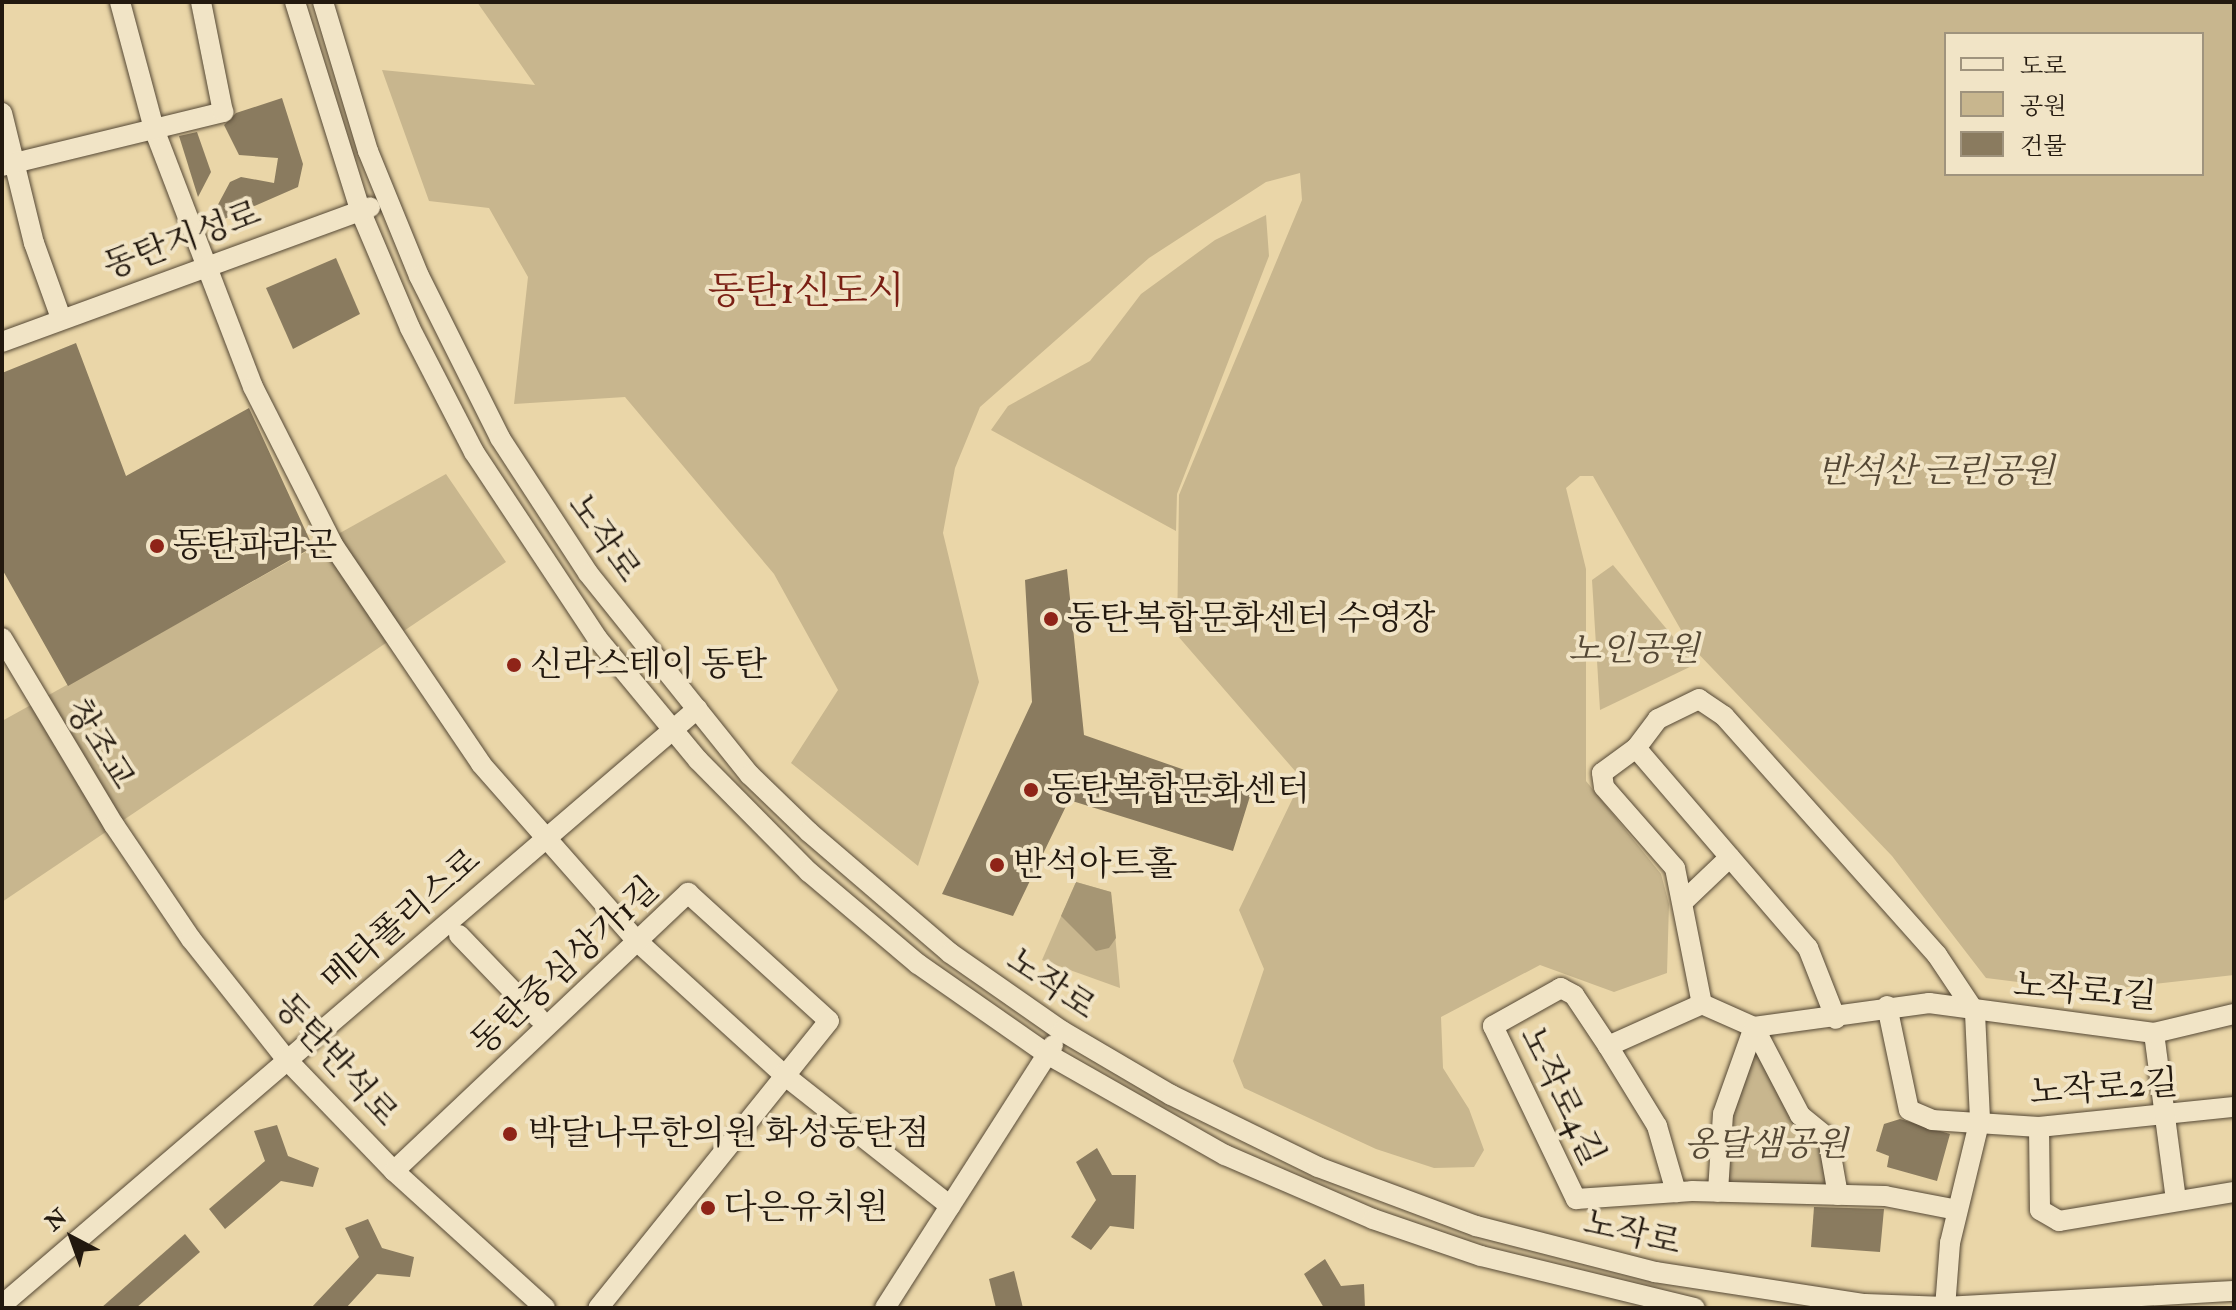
<!DOCTYPE html>
<html>
<head>
<meta charset="utf-8">
<style>
	body { margin:0 }
	#map { position:relative; width:2236px; height:1310px; overflow:hidden; background:#ead6a8; font-family:"IM FELL Double Pica","Noto Serif KR",serif }
	div>[style] { position:absolute }
	[style*='--x'] { left:calc(var(--x)*1px); top:calc(var(--y)*1px); width:calc(var(--w)*1px); rotate:calc(var(--a)*1deg) }
	.green>* { inset:0; background:#c8b68e }
	.water>* { inset:0; background:#a69674 }
	.building>* { inset:0; background:#8a7b5f }
	.roads { filter:drop-shadow(0 0 2px #554835) drop-shadow(0 0 2px #554835) }
	.minor>* { height:20px; margin:-10px; padding:0 10px; transform-origin:10px; border-radius:10px; background:#f1e4c6 }
	.dots>* { width:22px; height:22px; translate:-50% -50%; box-sizing:border-box; border:4px solid #f1e4c6; border-radius:50% }
	span { translate:-50% -50%; white-space:nowrap; text-align:center; line-height:1.15; -webkit-text-stroke:8px #f1e4c6; paint-order:stroke }
	.street-label { font-size:34px; color:#23190f }
	.park-label { font-size:34px; color:#554835; font-style:italic }
	.poi-label { font-size:34px; color:#23190f }
	.left { translate:0 -50%; text-align:left }
	.quarter-label { font-size:38px; color:#7a1f14 }
	.frame { position:absolute; inset:0; border:4px solid #23190f; pointer-events:none }
	.legend { position:absolute; left:1944px; top:32px; width:260px; height:144px; box-sizing:border-box; background:#f1e4c6; border:2px solid #9f937d; margin:0; padding:10px 14px; list-style:none; font-size:24px; color:#23190f }
	.legend li { display:flex; align-items:center; gap:16px; height:40px }
	.legend b { width:40px; border:2px solid #9f937d }
	.north { position:absolute; left:32px; top:1198px; width:80px; height:80px; -webkit-text-stroke:6px #f1e4c6; paint-order:stroke; rotate:319deg; font-size:22px; font-weight:700; line-height:32px; text-align:center; color:#23190f }
	.north::after { content:''; display:block; margin:auto; width:28px; height:36px; background:#23190f; clip-path:polygon(50% 0,100% 100%,50% 72%,0 100%) }
</style>
</head>
<body>
<div id="map">
	<div class="green">
		<i style="clip-path:polygon(evenodd,477px 2px,2234px 2px,2234px 975px,2092px 991px,1986px 978px,1892px 856px,1689px 644px,1593px 476px,1580px 476px,1566px 488px,1586px 569px,1586px 781px,1661px 874px,1669px 904px,1667px 973px,1614px 992px,1540px 965px,1441px 1017px,1443px 1068px,1469px 1109px,1484px 1150px,1474px 1167px,1434px 1168px,1376px 1149px,1244px 1088px,1233px 1061px,1264px 969px,1239px 910px,1302px 779px,1177px 635px,1179px 495px,1302px 200px,1300px 173px,1266px 182px,1149px 258px,980px 407px,955px 468px,943px 533px,979px 682px,918px 866px,791px 763px,838px 690px,774px 574px,625px 397px,514px 404px,528px 277px,489px 208px,429px 201px,382px 70px,535px 85px,477px 2px,1946px 34px,2202px 34px,2202px 174px,1946px 174px,1946px 34px)"></i>
		<i style="clip-path:polygon(1266px 215px,1269px 256px,1177px 494px,1176px 531px,991px 430px,1008px 406px,1090px 361px,1141px 294px,1215px 240px)"></i>
		<i style="clip-path:polygon(446px 474px,506px 562px,2px 902px,2px 721px)"></i>
		<i style="clip-path:polygon(1613px 565px,1696px 664px,1600px 710px,1592px 580px)"></i>
		<i style="clip-path:polygon(1076px 882px,1111px 892px,1120px 988px,1042px 960px)"></i>
		<i style="clip-path:polygon(1754px 1032px,1824px 1137px,1834px 1191px,1720px 1188px,1722px 1140px)"></i>
	</div>
	<div class="water">
		<i style="clip-path:polygon(1076px 882px,1111px 892px,1116px 938px,1109px 948px,1096px 951px,1061px 916px)"></i>
	</div>
	<div class="building">
		<i style="clip-path:polygon(282px 98px,303px 164px,298px 187px,206px 227px,230px 182px,241px 177px,274px 183px,278px 158px,239px 155px,224px 125px,236px 113px)"></i>
		<i style="clip-path:polygon(197px 132px,211px 172px,198px 197px,179px 136px)"></i>
		<i style="clip-path:polygon(336px 258px,360px 314px,293px 349px,266px 288px)"></i>
		<i style="clip-path:polygon(76px 343px,126px 476px,249px 408px,313px 547px,68px 686px,2px 569px,2px 373px)"></i>
		<i style="clip-path:polygon(1067px 569px,1084px 735px,1251px 793px,1233px 851px,1069px 800px,1013px 916px,942px 894px,1032px 702px,1025px 580px)"></i>
		<i style="clip-path:polygon(1900px 1119px,1950px 1134px,1937px 1181px,1887px 1167px,1889px 1156px,1876px 1151px,1884px 1124px)"></i>
		<i style="clip-path:polygon(277px 1125px,288px 1156px,319px 1168px,313px 1187px,281px 1181px,225px 1229px,209px 1209px,265px 1161px,254px 1131px)"></i>
		<i style="clip-path:polygon(1097px 1148px,1112px 1175px,1136px 1175px,1134px 1229px,1110px 1226px,1091px 1250px,1071px 1237px,1096px 1200px,1076px 1162px)"></i>
		<i style="clip-path:polygon(1814px 1207px,1884px 1209px,1880px 1252px,1811px 1247px)"></i>
		<i style="clip-path:polygon(368px 1219px,382px 1248px,414px 1257px,410px 1277px,377px 1274px,346px 1308px,311px 1308px,359px 1257px,345px 1228px)"></i>
		<i style="clip-path:polygon(185px 1234px,200px 1252px,136px 1308px,101px 1308px)"></i>
		<i style="clip-path:polygon(1325px 1259px,1341px 1286px,1364px 1284px,1365px 1308px,1324px 1308px,1304px 1274px)"></i>
		<i style="clip-path:polygon(1014px 1271px,1023px 1308px,996px 1308px,989px 1279px)"></i>
	</div>
	<div class="roads">
		<div class="minor">
			<i style="--x:120;--y:2;--w:131;--a:75"></i>
			<i style="--x:154;--y:129;--w:276;--a:69"></i>
			<i style="--x:253;--y:387;--w:177;--a:63.1"></i>
			<i style="--x:333;--y:545;--w:264;--a:55.9"></i>
			<i style="--x:481;--y:764;--w:237;--a:48.6"></i>
			<i style="--x:638;--y:942;--w:196;--a:42.3"></i>
			<i style="--x:783;--y:1074;--w:213;--a:38.3"></i>
			<i style="--x:295;--y:2;--w:218;--a:72.6"></i>
			<i style="--x:360;--y:210;--w:128;--a:67"></i>
			<i style="--x:410;--y:328;--w:140;--a:62.7"></i>
			<i style="--x:474;--y:452;--w:223;--a:56.5"></i>
			<i style="--x:597;--y:638;--w:158;--a:50.4"></i>
			<i style="--x:698;--y:760;--w:158;--a:45.3"></i>
			<i style="--x:809;--y:872;--w:143;--a:40.2"></i>
			<i style="--x:918;--y:964;--w:157;--a:34.9"></i>
			<i style="--x:1047;--y:1054;--w:205;--a:29.6"></i>
			<i style="--x:1225;--y:1155;--w:161;--a:23.4"></i>
			<i style="--x:1373;--y:1219;--w:114;--a:18.9"></i>
			<i style="--x:1481;--y:1256;--w:220;--a:13.7"></i>
			<i style="--x:323;--y:2;--w:156;--a:73.2"></i>
			<i style="--x:368;--y:151;--w:135;--a:67.8"></i>
			<i style="--x:419;--y:276;--w:181;--a:63.4"></i>
			<i style="--x:500;--y:438;--w:161;--a:56.9"></i>
			<i style="--x:588;--y:573;--w:259;--a:51.3"></i>
			<i style="--x:750;--y:775;--w:82;--a:44"></i>
			<i style="--x:809;--y:832;--w:186;--a:40.6"></i>
			<i style="--x:950;--y:953;--w:136;--a:34.9"></i>
			<i style="--x:1062;--y:1031;--w:126;--a:30.4"></i>
			<i style="--x:1171;--y:1095;--w:164;--a:26.1"></i>
			<i style="--x:1318;--y:1167;--w:169;--a:20.5"></i>
			<i style="--x:1476;--y:1226;--w:185;--a:14.4"></i>
			<i style="--x:1655;--y:1272;--w:212;--a:8.7"></i>
			<i style="--x:1865;--y:1304;--w:80;--a:2.1"></i>
			<i style="--x:1945;--y:1307;--w:289;--a:-3.2"></i>
			<i style="--x:2;--y:113;--w:134;--a:76.2"></i>
			<i style="--x:34;--y:243;--w:80;--a:70.2"></i>
			<i style="--x:2;--y:166;--w:228;--a:-13.7"></i>
			<i style="--x:223;--y:112;--w:112;--a:-101.3"></i>
			<i style="--x:2;--y:342;--w:392;--a:-20.1"></i>
			<i style="--x:2;--y:638;--w:218;--a:59.1"></i>
			<i style="--x:114;--y:825;--w:138;--a:56"></i>
			<i style="--x:191;--y:939;--w:154;--a:51.6"></i>
			<i style="--x:287;--y:1060;--w:154;--a:46.1"></i>
			<i style="--x:394;--y:1171;--w:204;--a:42.2"></i>
			<i style="--x:1636;--y:748;--w:264;--a:49.3"></i>
			<i style="--x:1808;--y:948;--w:76;--a:68.5"></i>
			<i style="--x:1685;--y:900;--w:62;--a:-43.7"></i>
			<i style="--x:459;--y:935;--w:115;--a:46.1"></i>
			<i style="--x:1702;--y:1004;--w:57;--a:23.9"></i>
			<i style="--x:1754;--y:1027;--w:92;--a:109.6"></i>
			<i style="--x:1723;--y:1114;--w:78;--a:93.7"></i>
			<i style="--x:1887;--y:1006;--w:106;--a:78.1"></i>
			<i style="--x:1909;--y:1110;--w:25;--a:23"></i>
			<i style="--x:1932;--y:1120;--w:107;--a:3.7"></i>
			<i style="--x:2039;--y:1127;--w:196;--a:-5.9"></i>
			<i style="--x:2154;--y:1033;--w:169;--a:82.5"></i>
			<i style="--x:1608;--y:1046;--w:94;--a:58.5"></i>
			<i style="--x:1657;--y:1126;--w:69;--a:73.9"></i>
			<i style="--x:2039;--y:1127;--w:83;--a:89.3"></i>
			<i style="--x:2040;--y:1210;--w:22;--a:30"></i>
			<i style="--x:2059;--y:1221;--w:177;--a:-9.4"></i>
			<i style="--x:394;--y:1171;--w:405;--a:-43.4"></i>
			<i style="--x:688;--y:893;--w:190;--a:42.2"></i>
			<i style="--x:829;--y:1021;--w:368;--a:128.8"></i>
			<i style="--x:1838;--y:1195;--w:58;--a:-100"></i>
			<i style="--x:1828;--y:1138;--w:36;--a:-141"></i>
			<i style="--x:1800;--y:1115;--w:99;--a:-117.6"></i>
			<i style="--x:1754;--y:1027;--w:177;--a:-7.8"></i>
			<i style="--x:1929;--y:1003;--w:227;--a:7.6"></i>
			<i style="--x:2154;--y:1033;--w:82;--a:-13.4"></i>
			<i style="--x:2;--y:1305;--w:916;--a:-40.61"></i>
			<i style="--x:885;--y:1308;--w:312;--a:-57.4"></i>
			<i style="--x:1945;--y:1308;--w:65;--a:-85.6"></i>
			<i style="--x:1950;--y:1243;--w:128;--a:-76.4"></i>
			<i style="--x:1980;--y:1119;--w:107;--a:-92.7"></i>
			<i style="--x:1975;--y:1012;--w:69;--a:-123.7"></i>
			<i style="--x:1937;--y:955;--w:320;--a:-131.7"></i>
			<i style="--x:1724;--y:716;--w:30;--a:-146"></i>
			<i style="--x:1699;--y:699;--w:46;--a:154"></i>
			<i style="--x:1658;--y:719;--w:36;--a:127"></i>
			<i style="--x:1636;--y:748;--w:42;--a:143.7"></i>
			<i style="--x:1602;--y:773;--w:14;--a:82"></i>
			<i style="--x:1604;--y:787;--w:108;--a:48.8"></i>
			<i style="--x:1675;--y:868;--w:139;--a:78.8"></i>
			<i style="--x:1702;--y:1004;--w:103;--a:155.9"></i>
			<i style="--x:1608;--y:1046;--w:61;--a:-123.7"></i>
			<i style="--x:1574;--y:995;--w:15;--a:-152"></i>
			<i style="--x:1561;--y:988;--w:78;--a:150.8"></i>
			<i style="--x:1493;--y:1026;--w:192;--a:64.4"></i>
			<i style="--x:1576;--y:1199;--w:116;--a:-3.9"></i>
			<i style="--x:1692;--y:1191;--w:193;--a:1.5"></i>
			<i style="--x:1885;--y:1196;--w:73;--a:11"></i>
		</div>
	</div>
	<div class="dots">
		<i style="left:157px;top:546px;background:#8f2418"></i>
		<i style="left:1051px;top:619px;background:#8f2418"></i>
		<i style="left:514px;top:665px;background:#8f2418"></i>
		<i style="left:1031px;top:790px;background:#8f2418"></i>
		<i style="left:997px;top:865px;background:#8f2418"></i>
		<i style="left:510px;top:1134px;background:#8f2418"></i>
		<i style="left:708px;top:1208px;background:#8f2418"></i>
	</div>
	<div class="street-label">
		<span style="left:182px;top:240px;rotate:-20deg">동탄지성로</span>
		<span style="left:604px;top:538px;rotate:55deg">노작로</span>
		<span style="left:100px;top:744px;rotate:58deg">창조교</span>
		<span style="left:401px;top:920px;rotate:-41deg">메타폴리스로</span>
		<span style="left:565px;top:966px;rotate:-43deg">동탄중심상가1길</span>
		<span style="left:1051px;top:984px;rotate:34deg">노작로</span>
		<span style="left:2085px;top:991px;rotate:5deg">노작로1길</span>
		<span style="left:336px;top:1060px;rotate:48deg">동탄반석로</span>
		<span style="left:2104px;top:1088px;rotate:-4deg">노작로2길</span>
		<span style="left:1562px;top:1096px;rotate:64deg">노작로4길</span>
		<span style="left:1632px;top:1233px;rotate:13deg">노작로</span>
	</div>
	<div class="park-label">
		<span style="left:1936px;top:472px">반석산 근린공원</span>
		<span style="left:1634px;top:650px">노인공원</span>
		<span style="left:1766px;top:1145px">옹달샘공원</span>
	</div>
	<div class="poi-label">
		<span class="left" style="left:173px;top:546px">동탄파라곤</span>
		<span class="left" style="left:1067px;top:619px">동탄복합문화센터 수영장</span>
		<span class="left" style="left:530px;top:665px">신라스테이 동탄</span>
		<span class="left" style="left:1047px;top:790px">동탄복합문화센터</span>
		<span class="left" style="left:1013px;top:865px">반석아트홀</span>
		<span class="left" style="left:528px;top:1134px">박달나무한의원 화성동탄점</span>
		<span class="left" style="left:724px;top:1208px">다은유치원</span>
	</div>
	<div class="quarter-label">
		<span style="left:806px;top:292px">동탄1신도시</span>
	</div>
	<div class="frame"></div>
	<ul class="legend">
	<li><b style="height:10px;background:#f1e4c6"></b>도로</li>
	<li><b style="height:22px;background:#c8b68e"></b>공원</li>
	<li><b style="height:22px;background:#8a7b5f"></b>건물</li>
	</ul>
	<div class="north">N</div>
</div>
</body>
</html>
